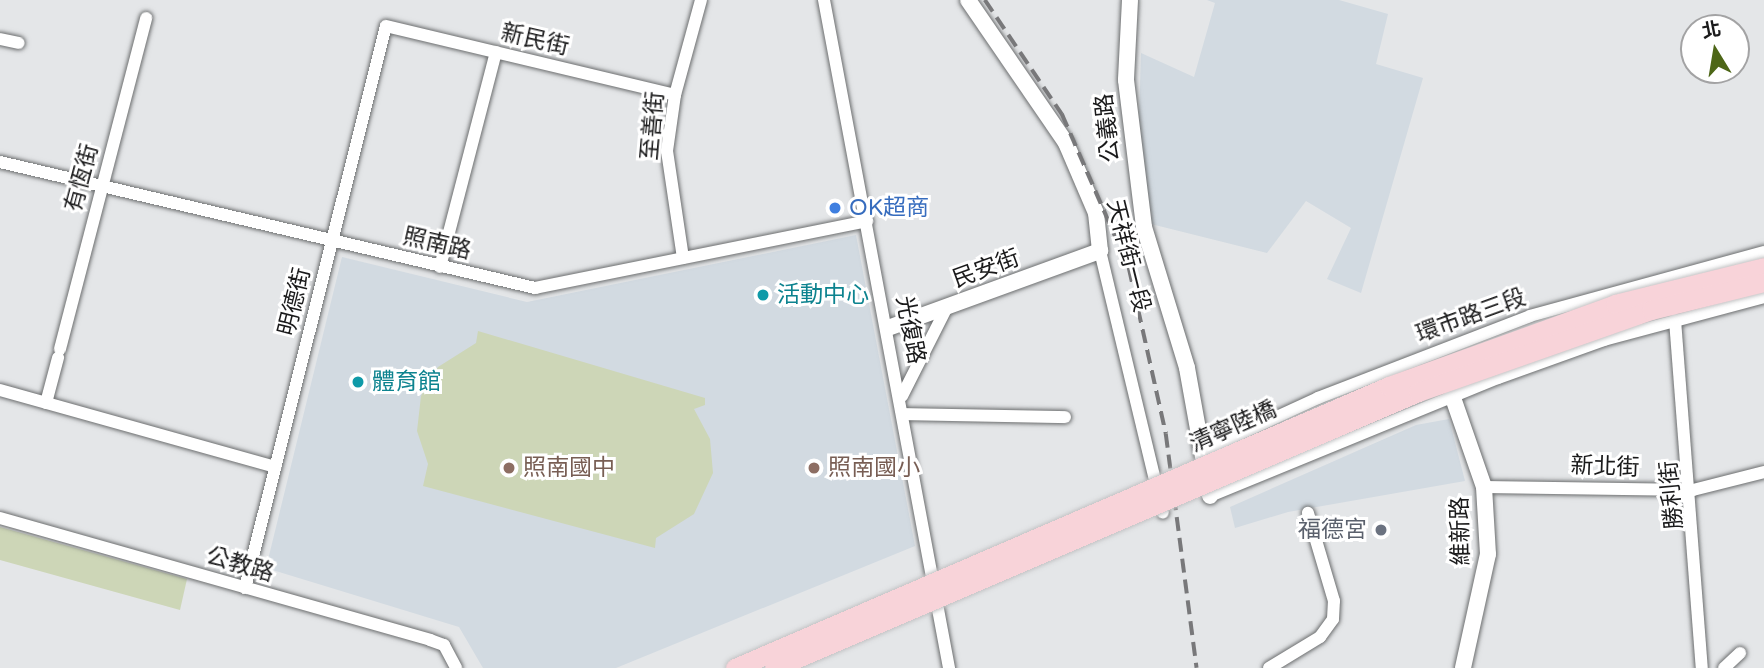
<!DOCTYPE html>
<html>
<head>
<meta charset="utf-8">
<style>
	body { margin:0 }
	#map { position:relative; width:1764px; height:668px; overflow:hidden; background:#e4e6e8; font-family:"Varela Round","Noto Sans TC",sans-serif }
	div>[style] { position:absolute }
	[style*='--x'] { left:calc(var(--x)*1px); top:calc(var(--y)*1px); width:calc(var(--w)*1px); rotate:calc(var(--a)*1deg) }
	.built>* { inset:0; background:#d2dae1 }
	.green>* { inset:0; background:#cdd6b7 }
	.roads { filter:drop-shadow(0 0 2px #6c6e6f) drop-shadow(0 0 2px #6c6e6f) }
	.minor>* { height:12px; margin:-6px; padding:0 6px; transform-origin:6px; border-radius:6px; background:#fff }
	.tertiary>* { height:16px; margin:-8px; padding:0 8px; transform-origin:8px; border-radius:8px; background:#fff }
	.rail>* { height:3.5px; margin-top:-1.75px; transform-origin:0; background:repeating-linear-gradient(90deg,#78787a 0 14px,transparent 0 21px) }
	.bridges { filter:drop-shadow(0 0 2px #c3c3c4) drop-shadow(0 0 2px #c3c3c4) }
	.primary-bridge>* { height:19px; margin:-9.5px; padding:0 9.5px; transform-origin:9.5px; border-radius:9.5px; background:#f8d3d9 }
	.dots>* { width:19px; height:19px; translate:-50% -50%; box-sizing:border-box; border:4px solid #fff; border-radius:50% }
	span { translate:-50% -50%; white-space:nowrap; text-align:center; line-height:1.15; -webkit-text-stroke:6px #fff; paint-order:stroke }
	.street-label { font-size:23px; color:#1a1a1b }
	.shop-label { font-size:23px; color:#366cbe }
	.left { translate:0 -50%; text-align:left }
	.culture-label { font-size:23px; color:#0d838f }
	.education-label { font-size:23px; color:#785e54 }
	.worship-label { font-size:23px; color:#5b616d }
	.right { translate:-100% -50%; text-align:right }
	.north { position:absolute; left:1680px; top:14px; width:70px; height:70px; box-sizing:border-box; background:#fff; border:2px solid #a3a3a4; border-radius:50%; rotate:349deg; font-size:19px; font-weight:700; line-height:28px; text-align:center; color:#1a1a1b }
	.north::after { content:''; display:block; margin:auto; width:24px; height:32px; background:#4d6617; clip-path:polygon(50% 0,100% 100%,50% 72%,0 100%) }
</style>
</head>
<body>
<div id="map">
	<div class="built">
		<i style="clip-path:polygon(1207px 0,1339px 0,1388px 14px,1376px 64px,1423px 78px,1361px 293px,1327px 279px,1351px 228px,1306px 201px,1267px 253px,1151px 224px,1139px 120px,1141px 53px,1194px 77px,1215px 3px)"></i>
		<i style="clip-path:polygon(856px 235px,915px 546px,616px 668px,483px 668px,459px 627px,266px 568px,342px 257px,527px 302px)"></i>
		<i style="clip-path:polygon(1449px 419px,1465px 481px,1288px 512px,1235px 528px,1230px 507px,1416px 425px)"></i>
	</div>
	<div class="green">
		<i style="clip-path:polygon(478px 331px,705px 398px,705px 405px,694px 409px,710px 439px,713px 473px,694px 514px,656px 538px,655px 548px,423px 486px,428px 464px,417px 431px,421px 396px,438px 367px,476px 343px)"></i>
		<i style="clip-path:polygon(0 527px,187px 579px,180px 610px,0 560px)"></i>
	</div>
	<div class="roads">
		<div class="minor">
			<i style="--x:824;--y:0;--w:680;--a:79.4"></i>
			<i style="--x:0;--y:39;--w:19;--a:12"></i>
			<i style="--x:0;--y:162;--w:550;--a:13.25"></i>
			<i style="--x:535;--y:288;--w:339;--a:-11.4"></i>
			<i style="--x:1100;--y:251;--w:269;--a:76.5"></i>
			<i style="--x:683;--y:258;--w:108;--a:-98.5"></i>
			<i style="--x:667;--y:151;--w:57;--a:-81.9"></i>
			<i style="--x:675;--y:95;--w:98;--a:-74.7"></i>
			<i style="--x:440;--y:267;--w:222;--a:-75.4"></i>
			<i style="--x:1675;--y:320;--w:349;--a:85.6"></i>
			<i style="--x:60;--y:349;--w:342;--a:-75.4"></i>
			<i style="--x:0;--y:390;--w:286;--a:15.6"></i>
			<i style="--x:902;--y:396;--w:100;--a:-63.2"></i>
			<i style="--x:46;--y:403;--w:47;--a:-75.1"></i>
			<i style="--x:905;--y:414;--w:160;--a:1.1"></i>
			<i style="--x:1203;--y:451;--w:127;--a:-24.7"></i>
			<i style="--x:1318;--y:398;--w:227;--a:-21.1"></i>
			<i style="--x:1530;--y:316;--w:243;--a:-15.3"></i>
			<i style="--x:1484;--y:487;--w:209;--a:0.8"></i>
			<i style="--x:1693;--y:490;--w:73;--a:-14.2"></i>
			<i style="--x:1210;--y:496;--w:311;--a:-22.3"></i>
			<i style="--x:1498;--y:378;--w:113;--a:-19.7"></i>
			<i style="--x:1604;--y:340;--w:166;--a:-15"></i>
			<i style="--x:0;--y:518;--w:447;--a:15.8"></i>
			<i style="--x:430;--y:640;--w:15;--a:20"></i>
			<i style="--x:444;--y:645;--w:26;--a:62"></i>
			<i style="--x:245;--y:588;--w:579;--a:-75.92"></i>
			<i style="--x:386;--y:26;--w:297;--a:13.4"></i>
			<i style="--x:1269;--y:668;--w:60;--a:-31.3"></i>
			<i style="--x:1320;--y:637;--w:22;--a:-54"></i>
			<i style="--x:1333;--y:619;--w:18;--a:-87"></i>
			<i style="--x:1334;--y:601;--w:92;--a:-106.5"></i>
			<i style="--x:1724;--y:668;--w:22;--a:-43"></i>
		</div>
		<div class="tertiary">
			<i style="--x:1130;--y:0;--w:80;--a:92.9"></i>
			<i style="--x:1126;--y:80;--w:148;--a:83"></i>
			<i style="--x:1144;--y:227;--w:147;--a:73"></i>
			<i style="--x:1187;--y:368;--w:130;--a:79.8"></i>
			<i style="--x:888;--y:328;--w:226;--a:-20"></i>
			<i style="--x:1100;--y:251;--w:38;--a:-96"></i>
			<i style="--x:1096;--y:213;--w:76;--a:-113.2"></i>
			<i style="--x:1066;--y:143;--w:173;--a:-124.4"></i>
			<i style="--x:1452;--y:395;--w:97;--a:70.8"></i>
			<i style="--x:1484;--y:487;--w:67;--a:86.6"></i>
			<i style="--x:1488;--y:554;--w:117;--a:102.4"></i>
		</div>
	</div>
	<div class="rail">
		<i style="--x:985;--y:0;--w:138;--a:56"></i>
		<i style="--x:1062;--y:114;--w:168;--a:66.5"></i>
		<i style="--x:1129;--y:268;--w:170;--a:77.4"></i>
		<i style="--x:1166;--y:434;--w:236;--a:82.5"></i>
	</div>
	<div class="bridges">
		<div class="primary-bridge">
			<i style="--x:735;--y:668;--w:712;--a:-23.33"></i>
			<i style="--x:1389;--y:386;--w:240;--a:-19.9"></i>
			<i style="--x:1615;--y:304;--w:154;--a:-13.9"></i>
			<i style="--x:774;--y:668;--w:701;--a:-23.2"></i>
			<i style="--x:1418;--y:392;--w:247;--a:-19.4"></i>
			<i style="--x:1651;--y:310;--w:116;--a:-13.9"></i>
		</div>
	</div>
	<div class="dots">
		<i style="left:835px;top:208px;background:#3f7fe0"></i>
		<i style="left:763px;top:295px;background:#0f9aa8"></i>
		<i style="left:358px;top:382px;background:#0f9aa8"></i>
		<i style="left:509px;top:468px;background:#8d6e63"></i>
		<i style="left:814px;top:468px;background:#8d6e63"></i>
		<i style="left:1381px;top:530px;background:#6b7280"></i>
	</div>
	<div class="street-label">
		<span style="left:535px;top:40px;rotate:13deg">新民街</span>
		<span style="left:653px;top:126px;rotate:-85deg">至善街</span>
		<span style="left:1108px;top:128px;rotate:-96deg">公義路</span>
		<span style="left:82px;top:178px;rotate:-75deg">有恆街</span>
		<span style="left:437px;top:244px;rotate:13deg">照南路</span>
		<span style="left:1128px;top:256px;rotate:76deg">天祥街一段</span>
		<span style="left:986px;top:269px;rotate:-20deg">民安街</span>
		<span style="left:295px;top:302px;rotate:-76deg">明德街</span>
		<span style="left:1471px;top:316px;rotate:-20deg">環市路三段</span>
		<span style="left:910px;top:330px;rotate:79deg">光復路</span>
		<span style="left:1233px;top:427px;rotate:-24deg">清寧陸橋</span>
		<span style="left:1605px;top:467px;rotate:2deg">新北街</span>
		<span style="left:1672px;top:495px;rotate:-95deg">勝利街</span>
		<span style="left:1461px;top:531px;rotate:-91deg">維新路</span>
		<span style="left:240px;top:565px;rotate:16deg">公教路</span>
	</div>
	<div class="shop-label">
		<span class="left" style="left:849px;top:208px">OK超商</span>
	</div>
	<div class="culture-label">
		<span class="left" style="left:777px;top:295px">活動中心</span>
		<span class="left" style="left:372px;top:382px">體育館</span>
	</div>
	<div class="education-label">
		<span class="left" style="left:523px;top:468px">照南國中</span>
		<span class="left" style="left:828px;top:468px">照南國小</span>
	</div>
	<div class="worship-label">
		<span class="right" style="left:1367px;top:530px">福德宮</span>
	</div>
	<div class="north">北</div>
</div>
</body>
</html>
